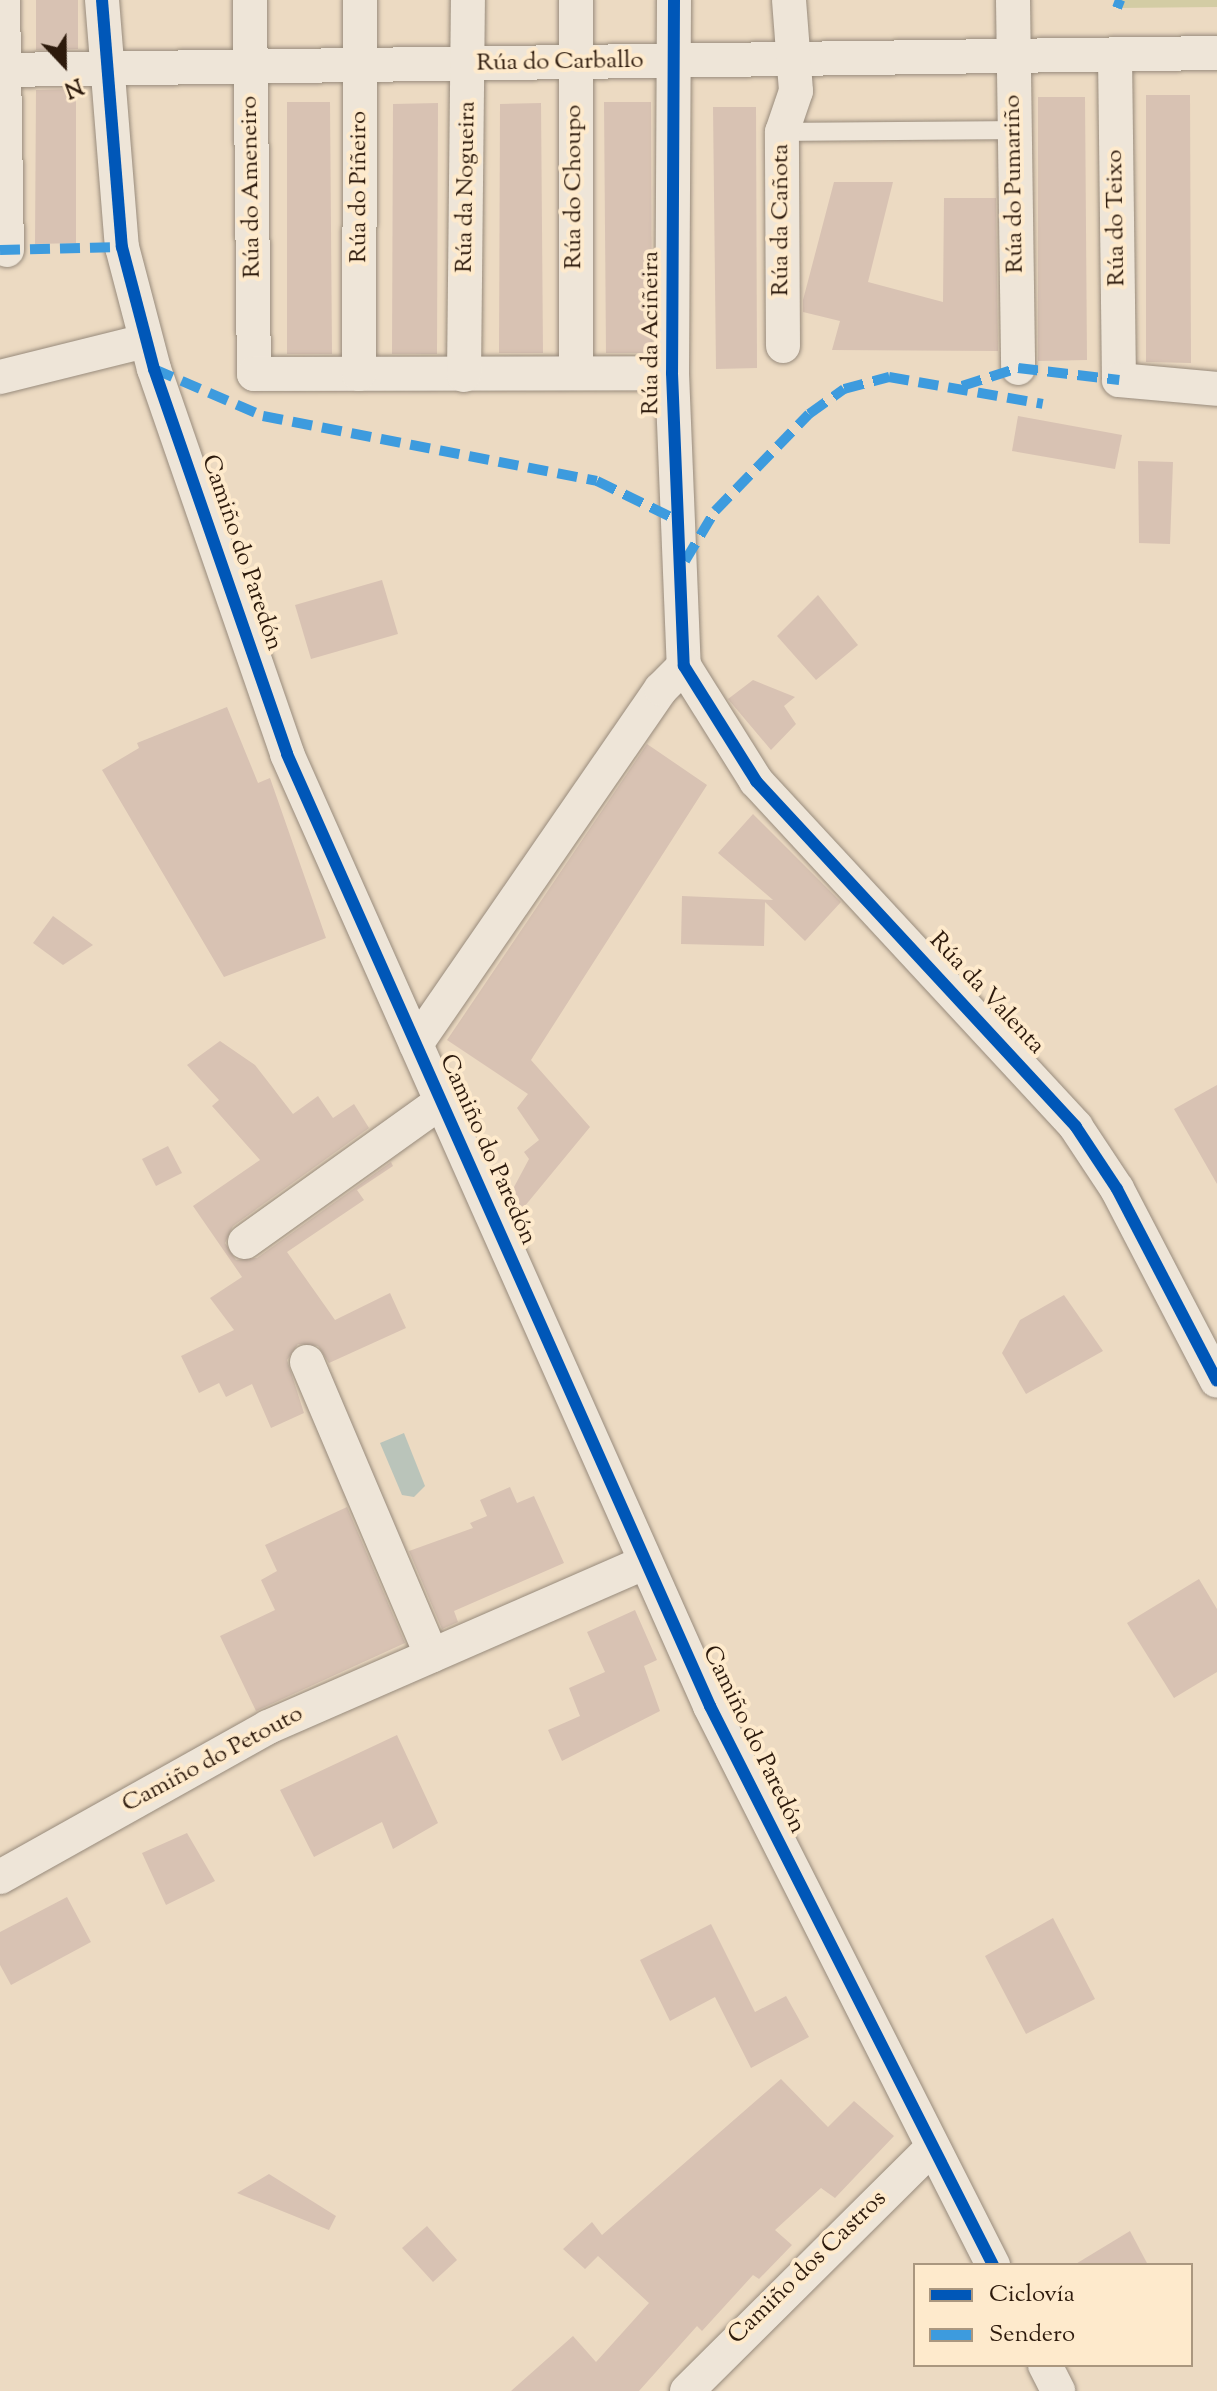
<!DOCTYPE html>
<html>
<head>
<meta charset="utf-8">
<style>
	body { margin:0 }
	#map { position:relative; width:1217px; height:2391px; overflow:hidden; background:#ecdac2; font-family:"Sorts Mill Goudy",serif }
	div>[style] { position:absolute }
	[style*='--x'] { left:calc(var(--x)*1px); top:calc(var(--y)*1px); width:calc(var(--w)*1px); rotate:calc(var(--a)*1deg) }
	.green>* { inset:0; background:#d3cca4 }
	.water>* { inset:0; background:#bac4ba }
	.building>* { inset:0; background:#d8c2b3 }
	.roads { filter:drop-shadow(0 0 2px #988b7c) drop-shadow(0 0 2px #988b7c) }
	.service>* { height:18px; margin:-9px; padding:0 9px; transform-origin:9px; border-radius:9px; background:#eee5d8 }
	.minor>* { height:34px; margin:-17px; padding:0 17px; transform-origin:17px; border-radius:17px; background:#eee5d8 }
	.quiet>* { height:10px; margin-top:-5px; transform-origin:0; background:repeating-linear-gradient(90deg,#3d9bde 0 20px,transparent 0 30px) }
	.cycleway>* { height:12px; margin:-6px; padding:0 6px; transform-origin:6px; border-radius:6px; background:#0057b8 }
	span { translate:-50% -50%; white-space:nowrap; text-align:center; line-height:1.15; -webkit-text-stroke:8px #feeacc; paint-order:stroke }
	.street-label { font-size:24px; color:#2d1a0c }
	.legend { position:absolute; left:913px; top:2263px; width:280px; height:104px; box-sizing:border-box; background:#feeacc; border:2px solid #aa977f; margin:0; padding:10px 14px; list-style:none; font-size:24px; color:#2d1a0c }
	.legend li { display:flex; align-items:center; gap:16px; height:40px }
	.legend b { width:40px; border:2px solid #aa977f }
	.north { position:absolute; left:24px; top:24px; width:80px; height:80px; -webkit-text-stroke:6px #feeacc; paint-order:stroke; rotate:158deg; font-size:22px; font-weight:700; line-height:32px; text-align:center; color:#2d1a0c }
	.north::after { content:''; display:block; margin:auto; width:28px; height:36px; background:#2d1a0c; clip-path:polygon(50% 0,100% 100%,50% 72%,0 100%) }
</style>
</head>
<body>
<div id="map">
	<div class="green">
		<i style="clip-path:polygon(1117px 0,1217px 0,1217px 7px,1117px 8px)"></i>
	</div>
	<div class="water">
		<i style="clip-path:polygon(404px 1433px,425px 1486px,414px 1497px,402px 1495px,380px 1443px)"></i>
	</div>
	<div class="building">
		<i style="clip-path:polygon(36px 0,78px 0,78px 49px,36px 50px)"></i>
		<i style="clip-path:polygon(76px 89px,76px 243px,35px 244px,36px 90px)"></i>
		<i style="clip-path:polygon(1146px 95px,1190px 95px,1191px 363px,1146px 362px)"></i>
		<i style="clip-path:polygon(1038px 97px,1085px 97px,1087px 360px,1038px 361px)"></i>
		<i style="clip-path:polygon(287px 102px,330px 102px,332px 354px,287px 354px)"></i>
		<i style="clip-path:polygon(604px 102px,651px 102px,652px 353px,606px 353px)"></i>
		<i style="clip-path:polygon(438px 103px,437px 354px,392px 354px,393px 104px)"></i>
		<i style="clip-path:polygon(541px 103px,543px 353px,499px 353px,500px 104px)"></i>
		<i style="clip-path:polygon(713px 107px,756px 107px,757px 368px,716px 369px)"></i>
		<i style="clip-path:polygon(834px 182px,893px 182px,868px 282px,943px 302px,944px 198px,996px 198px,998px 351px,832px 350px,840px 321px,803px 312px,803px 300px)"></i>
		<i style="clip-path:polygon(1018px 416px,1122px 435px,1115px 469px,1012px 451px)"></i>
		<i style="clip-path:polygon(1138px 461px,1173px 462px,1170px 544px,1139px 543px)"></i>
		<i style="clip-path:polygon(382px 580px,398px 634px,311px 659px,295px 605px)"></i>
		<i style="clip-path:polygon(818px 595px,858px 645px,816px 680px,777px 636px)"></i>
		<i style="clip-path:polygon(753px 680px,795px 697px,784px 706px,796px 724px,771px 750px,728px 699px)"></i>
		<i style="clip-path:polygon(227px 707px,258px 783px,270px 778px,326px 938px,224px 977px,102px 770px,139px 748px,137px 743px)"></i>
		<i style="clip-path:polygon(647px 744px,707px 785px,531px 1060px,590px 1127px,515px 1218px,507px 1200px,529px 1159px,524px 1152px,539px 1140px,517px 1108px,528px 1094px,447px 1040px)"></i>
		<i style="clip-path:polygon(753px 814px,841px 902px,805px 941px,765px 902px,764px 946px,681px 944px,682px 896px,773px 900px,718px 853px)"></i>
		<i style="clip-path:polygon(53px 916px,93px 945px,63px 965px,33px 943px)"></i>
		<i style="clip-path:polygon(220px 1041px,255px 1065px,293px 1114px,318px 1096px,333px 1118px,354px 1104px,369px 1128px,233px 1226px,225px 1243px,236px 1260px,257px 1258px,391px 1162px,393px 1166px,357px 1190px,364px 1200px,287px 1252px,335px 1320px,390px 1293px,406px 1328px,329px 1363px,318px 1346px,298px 1344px,287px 1360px,304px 1413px,271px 1428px,252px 1384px,226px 1397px,219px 1383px,199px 1393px,181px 1356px,234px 1330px,210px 1298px,242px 1277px,193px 1206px,260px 1160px,212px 1106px,219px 1100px,187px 1065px)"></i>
		<i style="clip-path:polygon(1217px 1085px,1217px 1184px,1174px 1109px)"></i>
		<i style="clip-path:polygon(168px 1146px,182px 1173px,156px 1186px,142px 1159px)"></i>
		<i style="clip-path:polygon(1064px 1295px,1103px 1351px,1026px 1394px,1002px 1353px,1020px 1320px)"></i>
		<i style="clip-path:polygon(510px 1487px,517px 1503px,534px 1496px,564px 1563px,454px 1611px,458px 1622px,442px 1629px,409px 1551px,473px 1528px,470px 1523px,487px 1516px,480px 1500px)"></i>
		<i style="clip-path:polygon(347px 1507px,405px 1643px,256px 1711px,220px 1636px,275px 1610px,261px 1580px,277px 1571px,265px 1545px)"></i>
		<i style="clip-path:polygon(1199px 1579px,1217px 1609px,1217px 1672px,1174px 1698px,1127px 1623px)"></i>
		<i style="clip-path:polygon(635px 1610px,657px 1660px,644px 1666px,660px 1711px,562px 1761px,548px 1730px,580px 1716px,569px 1688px,605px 1672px,587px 1632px)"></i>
		<i style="clip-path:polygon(397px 1735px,438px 1823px,393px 1849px,382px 1822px,314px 1857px,280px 1790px)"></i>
		<i style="clip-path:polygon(187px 1833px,215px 1881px,166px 1905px,142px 1853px)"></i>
		<i style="clip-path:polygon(67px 1897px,91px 1942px,11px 1985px,0 1965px,0 1932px)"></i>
		<i style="clip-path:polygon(1053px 1918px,1095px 1999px,1026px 2034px,985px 1956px)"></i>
		<i style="clip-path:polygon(711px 1924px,755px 2012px,786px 1996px,809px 2037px,751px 2068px,715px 1997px,670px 2021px,640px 1960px)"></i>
		<i style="clip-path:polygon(781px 2079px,828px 2127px,854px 2101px,894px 2136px,835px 2198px,821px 2188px,775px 2230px,792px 2245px,759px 2279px,753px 2275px,702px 2331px,697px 2326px,639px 2391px,511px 2391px,573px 2336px,596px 2362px,649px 2303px,598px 2256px,585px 2269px,563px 2249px,592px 2222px,602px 2235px)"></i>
		<i style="clip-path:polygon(269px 2174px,336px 2216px,329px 2230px,237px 2193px)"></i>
		<i style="clip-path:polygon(427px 2226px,457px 2260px,433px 2282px,402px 2248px)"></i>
		<i style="clip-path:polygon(1130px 2231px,1148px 2265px,1074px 2265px)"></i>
	</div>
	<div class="roads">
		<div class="service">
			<i style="--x:782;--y:132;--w:232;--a:-0.5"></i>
		</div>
		<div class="minor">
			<i style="--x:3;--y:0;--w:250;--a:89.1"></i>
			<i style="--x:102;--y:0;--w:248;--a:85.4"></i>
			<i style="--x:122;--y:247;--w:126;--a:75.3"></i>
			<i style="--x:154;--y:369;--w:407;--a:70.9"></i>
			<i style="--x:287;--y:754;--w:1042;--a:66.04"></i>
			<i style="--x:710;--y:1706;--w:627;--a:63.15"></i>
			<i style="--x:250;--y:0;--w:374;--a:89.4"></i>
			<i style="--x:254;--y:374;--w:418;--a:-0.1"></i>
			<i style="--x:674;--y:0;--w:373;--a:90.3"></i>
			<i style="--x:672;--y:373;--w:293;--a:87.7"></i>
			<i style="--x:684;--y:666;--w:136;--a:57.9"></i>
			<i style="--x:756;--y:781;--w:471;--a:47.2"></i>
			<i style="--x:1076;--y:1127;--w:74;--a:56.5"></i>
			<i style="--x:1117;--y:1189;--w:216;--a:62.5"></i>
			<i style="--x:1013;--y:0;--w:368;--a:89.2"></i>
			<i style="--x:1115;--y:55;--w:325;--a:89.3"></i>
			<i style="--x:1119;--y:380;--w:98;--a:5.2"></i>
			<i style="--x:0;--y:70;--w:1217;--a:-0.8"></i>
			<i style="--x:783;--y:346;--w:214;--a:-90.3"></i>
			<i style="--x:782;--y:132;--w:43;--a:-71.1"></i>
			<i style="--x:796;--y:91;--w:91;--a:-94.4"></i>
			<i style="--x:576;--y:373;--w:373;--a:-90"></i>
			<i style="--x:359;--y:374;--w:374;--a:-89.8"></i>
			<i style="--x:464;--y:375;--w:375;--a:-89.4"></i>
			<i style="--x:0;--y:377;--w:149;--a:-13.9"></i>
			<i style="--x:416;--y:1044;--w:431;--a:-55.4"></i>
			<i style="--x:661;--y:689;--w:33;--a:-45"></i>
			<i style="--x:245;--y:1242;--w:242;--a:-35.6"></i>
			<i style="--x:307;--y:1362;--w:319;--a:67"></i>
			<i style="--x:0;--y:1877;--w:307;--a:-29.2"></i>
			<i style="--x:268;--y:1727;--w:410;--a:-23.6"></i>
			<i style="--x:1045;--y:2365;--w:29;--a:63"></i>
			<i style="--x:687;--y:2391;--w:345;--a:-44.8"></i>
		</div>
	</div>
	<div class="quiet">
		<i style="--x:1117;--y:8;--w:9;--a:-69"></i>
		<i style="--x:0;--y:250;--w:122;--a:-1.4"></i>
		<i style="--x:154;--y:369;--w:119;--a:23.3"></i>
		<i style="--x:263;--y:416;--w:340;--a:11"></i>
		<i style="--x:597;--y:481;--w:89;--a:26"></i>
		<i style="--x:962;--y:386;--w:59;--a:-17.8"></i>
		<i style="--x:1018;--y:368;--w:102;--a:6.8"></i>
		<i style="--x:685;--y:561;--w:58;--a:-59"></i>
		<i style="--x:715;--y:511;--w:135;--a:-45.9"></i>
		<i style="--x:809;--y:414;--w:43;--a:-35.5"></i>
		<i style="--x:844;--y:389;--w:47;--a:-14.9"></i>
		<i style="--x:889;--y:377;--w:156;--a:9.9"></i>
	</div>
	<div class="cycleway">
		<i style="--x:102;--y:0;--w:248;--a:85.4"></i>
		<i style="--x:122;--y:247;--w:126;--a:75.3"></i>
		<i style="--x:154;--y:369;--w:407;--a:70.9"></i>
		<i style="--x:287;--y:754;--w:1042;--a:66.04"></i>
		<i style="--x:710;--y:1706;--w:627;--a:63.15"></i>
		<i style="--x:674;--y:0;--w:373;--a:90.3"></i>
		<i style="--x:672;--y:373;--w:293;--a:87.7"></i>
		<i style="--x:684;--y:666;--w:136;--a:57.9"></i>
		<i style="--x:756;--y:781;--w:471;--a:47.2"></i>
		<i style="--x:1076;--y:1127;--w:74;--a:56.5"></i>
		<i style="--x:1117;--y:1189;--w:216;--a:62.5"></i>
	</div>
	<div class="street-label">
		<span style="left:560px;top:63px;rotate:-1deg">Rúa do Carballo</span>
		<span style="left:1015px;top:184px;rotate:-91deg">Rúa do Pumariño</span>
		<span style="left:252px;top:187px;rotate:-91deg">Rúa do Ameneiro</span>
		<span style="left:360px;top:187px;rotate:-90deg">Rúa do Piñeiro</span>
		<span style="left:467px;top:187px;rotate:-89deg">Rúa da Nogueira</span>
		<span style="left:575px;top:187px;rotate:-90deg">Rúa do Choupo</span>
		<span style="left:1117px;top:218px;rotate:-91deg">Rúa do Teixo</span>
		<span style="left:782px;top:220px;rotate:-90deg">Rúa da Cañota</span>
		<span style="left:652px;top:333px;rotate:-90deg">Rúa da Aciñeira</span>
		<span style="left:241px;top:553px;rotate:71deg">Camiño do Paredón</span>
		<span style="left:986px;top:994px;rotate:47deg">Rúa da Valenta</span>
		<span style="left:487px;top:1150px;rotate:66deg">Camiño do Paredón</span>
		<span style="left:753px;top:1740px;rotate:64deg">Camiño do Paredón</span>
		<span style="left:213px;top:1760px;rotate:-28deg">Camiño do Petouto</span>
		<span style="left:808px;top:2268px;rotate:-44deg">Camiño dos Castros</span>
	</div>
	<ul class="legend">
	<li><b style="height:10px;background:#0057b8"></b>Ciclovía</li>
	<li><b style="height:10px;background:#3d9bde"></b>Sendero</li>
	</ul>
	<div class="north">N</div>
</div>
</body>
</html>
